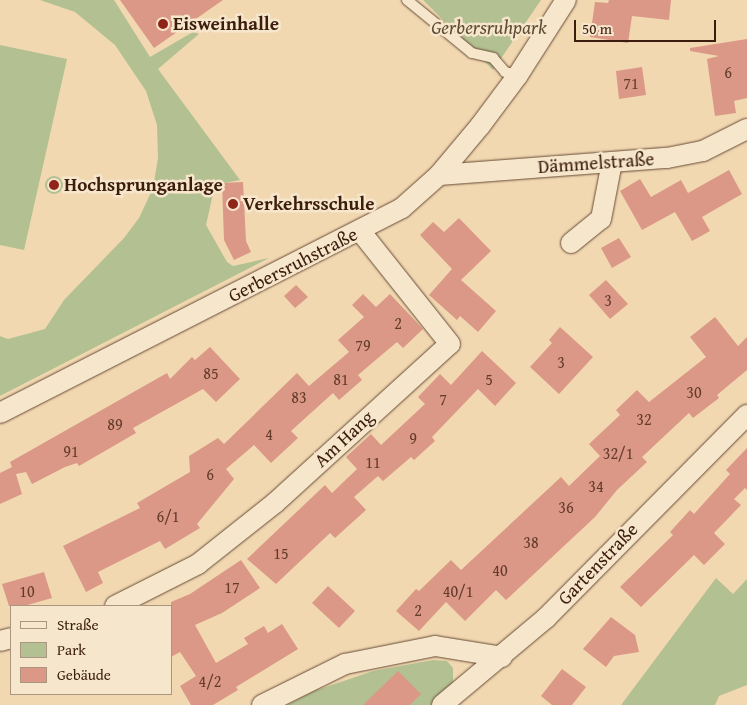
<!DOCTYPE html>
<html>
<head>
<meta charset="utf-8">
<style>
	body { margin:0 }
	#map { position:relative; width:747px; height:705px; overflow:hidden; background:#f1d8b1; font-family:"Gentium Book Plus",serif }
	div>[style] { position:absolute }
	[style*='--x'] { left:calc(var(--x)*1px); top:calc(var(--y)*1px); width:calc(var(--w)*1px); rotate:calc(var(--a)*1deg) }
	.green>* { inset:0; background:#b3c091 }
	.round { border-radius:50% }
	.building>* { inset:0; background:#db9886 }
	.roads { filter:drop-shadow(0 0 1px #684b36) drop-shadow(0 0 1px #684b36) }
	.service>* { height:10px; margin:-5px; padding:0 5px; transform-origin:5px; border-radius:5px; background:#f6e6cc }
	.minor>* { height:20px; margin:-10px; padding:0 10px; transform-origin:10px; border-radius:10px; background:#f6e6cc }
	.dots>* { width:14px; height:14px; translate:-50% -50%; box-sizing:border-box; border:2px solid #f6e6cc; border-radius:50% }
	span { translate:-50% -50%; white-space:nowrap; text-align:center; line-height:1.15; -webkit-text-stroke:5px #f6e6cc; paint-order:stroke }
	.number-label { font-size:16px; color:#633b2b }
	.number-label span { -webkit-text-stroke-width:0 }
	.poi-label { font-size:19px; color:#3b1c0d; font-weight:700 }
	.left { translate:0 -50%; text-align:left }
	.park-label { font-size:19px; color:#5f4d35; font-style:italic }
	.street-label { font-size:19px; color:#3b1c0d }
	.legend { position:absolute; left:10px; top:605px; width:162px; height:90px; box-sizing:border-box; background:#f6e6cc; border:1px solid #ab9580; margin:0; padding:6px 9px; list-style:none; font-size:15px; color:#3b1c0d }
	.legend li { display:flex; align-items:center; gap:10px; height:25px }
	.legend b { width:25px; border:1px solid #ab9580 }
	.scale { position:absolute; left:574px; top:20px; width:142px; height:22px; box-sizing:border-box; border:2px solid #3b1c0d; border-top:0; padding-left:6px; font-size:15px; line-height:18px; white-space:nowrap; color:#3b1c0d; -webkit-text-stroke:4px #f6e6cc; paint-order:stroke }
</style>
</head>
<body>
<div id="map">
	<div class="green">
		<i style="clip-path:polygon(40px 0,114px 0,150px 57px,193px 32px,199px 34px,158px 69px,240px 180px,215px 185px,206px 225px,227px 262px,233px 266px,269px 258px,0 396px,0 336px,8px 339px,45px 329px,64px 300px,124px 238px,139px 218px,153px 188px,158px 158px,157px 125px,146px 91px,115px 45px,75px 12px)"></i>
		<i style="clip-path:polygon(423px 0,541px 0,493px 70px)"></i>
		<i style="clip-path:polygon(0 45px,67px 59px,24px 250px,0 245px)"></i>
		<i class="round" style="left:45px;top:176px;width:18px;height:18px"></i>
		<i style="clip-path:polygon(716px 578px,733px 594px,747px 579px,747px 685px,719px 696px,715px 705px,621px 705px)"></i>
		<i style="clip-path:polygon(433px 660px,447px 661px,453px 668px,453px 685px,432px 705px,287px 705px,314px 691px,373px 671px)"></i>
	</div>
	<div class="building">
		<i style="clip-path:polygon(120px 0,223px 0,154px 48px)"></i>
		<i style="clip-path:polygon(609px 0,671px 0,669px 20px,632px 16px,628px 43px,590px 37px,595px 2px,608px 3px)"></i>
		<i style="clip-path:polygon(747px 39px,747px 98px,734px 101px,736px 113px,715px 116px,707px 59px,719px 56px,690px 51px,690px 48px)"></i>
		<i style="clip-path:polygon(642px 67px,646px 95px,619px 99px,616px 71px)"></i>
		<i style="clip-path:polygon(729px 170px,742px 194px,702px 217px,710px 231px,692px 241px,675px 212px,642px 230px,620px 191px,640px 179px,651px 197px,681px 180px,688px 193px)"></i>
		<i style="clip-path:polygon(243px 182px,246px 241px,251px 252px,234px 260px,224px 240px,222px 183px)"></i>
		<i style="clip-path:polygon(459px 218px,491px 251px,461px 280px,496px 311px,478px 332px,460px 316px,457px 320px,429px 295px,452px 269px,420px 235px,433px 222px,444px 232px)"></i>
		<i style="clip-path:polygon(619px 238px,631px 257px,612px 268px,601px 248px)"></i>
		<i style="clip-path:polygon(606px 280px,628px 304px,610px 319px,589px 295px)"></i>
		<i style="clip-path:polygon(296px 285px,308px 297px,295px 308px,284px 296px)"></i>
		<i style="clip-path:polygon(363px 294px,376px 307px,390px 294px,423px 329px,403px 348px,397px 342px,358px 375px,362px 380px,339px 400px,333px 393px,291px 431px,298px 438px,271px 463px,254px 445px,226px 469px,234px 479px,197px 524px,200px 528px,165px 549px,160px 541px,98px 572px,103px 583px,86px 592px,63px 546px,140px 508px,137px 503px,190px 472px,189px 456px,218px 438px,224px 444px,297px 373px,309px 386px,349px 352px,338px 340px,364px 317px,352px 305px)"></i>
		<i style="clip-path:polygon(715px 317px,738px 346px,747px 337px,747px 370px,717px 395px,719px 398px,693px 418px,689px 413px,642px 457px,647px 462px,617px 490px,595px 517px,506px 600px,496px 590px,465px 621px,446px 602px,419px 631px,396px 611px,416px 589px,419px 591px,451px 560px,461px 570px,561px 477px,569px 486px,600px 456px,589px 444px,620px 415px,616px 410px,637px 390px,649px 402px,706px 357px,690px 337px)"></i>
		<i style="clip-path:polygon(560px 327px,593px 357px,559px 394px,530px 367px,552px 343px,549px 340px)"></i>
		<i style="clip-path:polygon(210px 347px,240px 379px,216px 402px,203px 389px,133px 428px,136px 433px,79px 466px,77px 463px,65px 467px,32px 484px,26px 472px,16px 474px,22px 494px,0 504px,0 473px,12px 467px,10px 462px,167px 373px,170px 379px,192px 357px,195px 360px)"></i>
		<i style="clip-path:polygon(482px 351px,516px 383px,495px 406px,478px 389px,432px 437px,435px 441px,414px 460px,411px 457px,383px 481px,378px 476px,354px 497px,366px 510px,335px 538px,330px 533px,276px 584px,247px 559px,325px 485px,332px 493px,357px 469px,346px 457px,371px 434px,381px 445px,425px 404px,418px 397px,440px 374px,451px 385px)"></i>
		<i style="clip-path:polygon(747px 448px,747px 490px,745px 488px,734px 499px,741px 505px,714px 533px,725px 544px,704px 565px,694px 555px,641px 607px,620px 587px,673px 535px,670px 532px,690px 510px,694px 514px,730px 474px,726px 470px)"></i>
		<i style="clip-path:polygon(241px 560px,260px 588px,222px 613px,195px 625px,216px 663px,248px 644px,244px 638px,264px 626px,268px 633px,282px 624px,298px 649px,236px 687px,238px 690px,213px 705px,191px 705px,180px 686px,196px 676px,180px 652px,171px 657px,171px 602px,190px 594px)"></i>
		<i style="clip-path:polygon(44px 572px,52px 598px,24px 606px,9px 606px,2px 584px)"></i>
		<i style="clip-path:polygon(328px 586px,355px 611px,339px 628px,312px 603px)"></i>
		<i style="clip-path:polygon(611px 617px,635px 635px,639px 652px,614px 656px,606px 667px,583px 649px)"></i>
		<i style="clip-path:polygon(562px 669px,586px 687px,572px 705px,552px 705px,541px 696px)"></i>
		<i style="clip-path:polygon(398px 671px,421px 694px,410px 705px,363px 705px)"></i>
	</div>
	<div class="roads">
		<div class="service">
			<i style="--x:407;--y:0;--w:84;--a:39.2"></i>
			<i style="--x:472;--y:53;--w:22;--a:13"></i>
			<i style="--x:493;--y:58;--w:18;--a:49"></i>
			<i style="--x:505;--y:72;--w:13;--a:13"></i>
		</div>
		<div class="minor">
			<i style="--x:439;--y:175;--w:229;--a:-4.3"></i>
			<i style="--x:667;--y:158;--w:37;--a:-11"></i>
			<i style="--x:703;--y:151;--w:49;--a:-26.6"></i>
			<i style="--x:571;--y:243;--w:38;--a:-39"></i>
			<i style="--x:601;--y:219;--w:58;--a:-79.1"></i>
			<i style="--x:0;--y:413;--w:451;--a:-27"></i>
			<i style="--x:402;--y:208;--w:50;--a:-41.7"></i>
			<i style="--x:439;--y:175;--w:64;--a:-50.1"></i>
			<i style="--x:480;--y:126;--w:64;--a:-53.3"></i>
			<i style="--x:518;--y:75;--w:89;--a:-57.4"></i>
			<i style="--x:115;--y:606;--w:93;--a:-26.8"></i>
			<i style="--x:198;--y:564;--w:98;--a:-38.4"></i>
			<i style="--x:275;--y:503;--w:236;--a:-42.3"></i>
			<i style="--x:450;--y:344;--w:144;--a:-128.5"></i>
			<i style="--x:0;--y:641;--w:11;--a:-15"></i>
			<i style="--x:262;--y:705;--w:93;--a:-26.3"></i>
			<i style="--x:345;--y:664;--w:92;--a:-11.3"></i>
			<i style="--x:435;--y:646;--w:68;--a:9.3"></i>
			<i style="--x:442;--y:705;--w:136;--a:-39.9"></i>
			<i style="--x:546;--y:618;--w:286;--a:-45.3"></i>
		</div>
	</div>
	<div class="dots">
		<i style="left:163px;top:24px;background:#8f2418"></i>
		<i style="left:54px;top:185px;background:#8f2418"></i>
		<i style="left:233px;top:204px;background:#8f2418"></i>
	</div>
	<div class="number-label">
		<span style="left:728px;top:72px">6</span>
		<span style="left:631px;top:83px">71</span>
		<span style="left:608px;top:300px">3</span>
		<span style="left:398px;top:323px">2</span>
		<span style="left:363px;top:345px">79</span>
		<span style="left:561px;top:362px">3</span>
		<span style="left:211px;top:373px">85</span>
		<span style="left:341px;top:379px">81</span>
		<span style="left:489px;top:379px">5</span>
		<span style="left:694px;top:392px">30</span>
		<span style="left:299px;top:397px">83</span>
		<span style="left:443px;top:399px">7</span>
		<span style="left:644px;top:419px">32</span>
		<span style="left:115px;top:424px">89</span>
		<span style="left:269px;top:434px">4</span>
		<span style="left:413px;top:438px">9</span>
		<span style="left:71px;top:451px">91</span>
		<span style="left:618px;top:453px">32/1</span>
		<span style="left:373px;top:462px">11</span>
		<span style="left:210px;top:474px">6</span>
		<span style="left:596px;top:486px">34</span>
		<span style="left:566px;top:507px">36</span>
		<span style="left:168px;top:516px">6/1</span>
		<span style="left:531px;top:542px">38</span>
		<span style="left:281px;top:553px">15</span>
		<span style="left:500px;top:570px">40</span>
		<span style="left:232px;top:587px">17</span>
		<span style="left:27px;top:591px">10</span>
		<span style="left:458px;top:591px">40/1</span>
		<span style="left:418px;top:610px">2</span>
		<span style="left:210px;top:681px">4/2</span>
	</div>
	<div class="poi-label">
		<span class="left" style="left:173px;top:24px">Eisweinhalle</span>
		<span class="left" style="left:64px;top:185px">Hochsprunganlage</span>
		<span class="left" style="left:243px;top:204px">Verkehrsschule</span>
	</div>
	<div class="park-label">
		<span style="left:489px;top:28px">Gerbersruhpark</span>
	</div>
	<div class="street-label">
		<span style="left:596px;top:163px;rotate:-4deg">Dämmelstraße</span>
		<span style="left:293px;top:265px;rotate:-27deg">Gerbersruhstraße</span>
		<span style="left:344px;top:439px;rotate:-43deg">Am Hang</span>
		<span style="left:598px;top:564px;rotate:-46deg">Gartenstraße</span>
	</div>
	<ul class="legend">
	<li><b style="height:6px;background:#f6e6cc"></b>Straße</li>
	<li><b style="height:14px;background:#b3c091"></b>Park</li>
	<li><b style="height:14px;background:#db9886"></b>Gebäude</li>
	</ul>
	<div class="scale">50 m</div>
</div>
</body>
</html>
